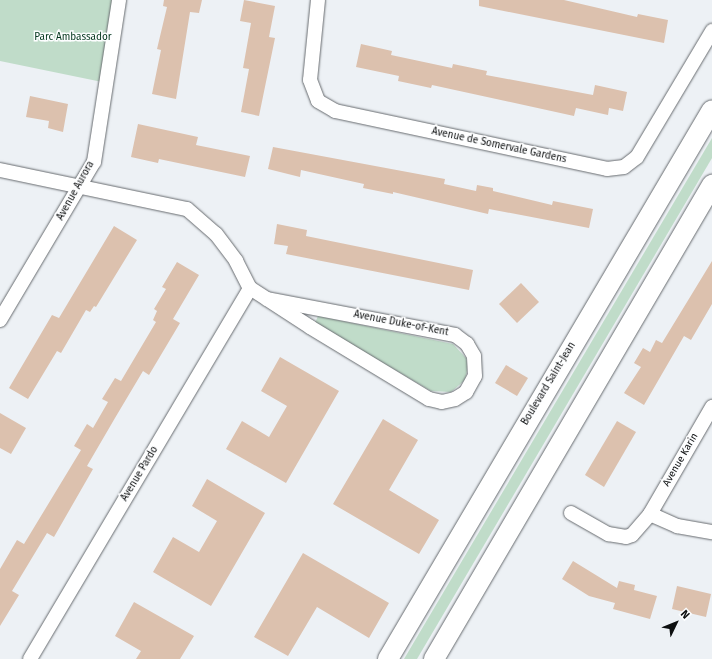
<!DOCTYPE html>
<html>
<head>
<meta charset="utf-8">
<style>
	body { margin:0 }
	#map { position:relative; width:712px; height:659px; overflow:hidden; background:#edf1f5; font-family:"Fira Sans",sans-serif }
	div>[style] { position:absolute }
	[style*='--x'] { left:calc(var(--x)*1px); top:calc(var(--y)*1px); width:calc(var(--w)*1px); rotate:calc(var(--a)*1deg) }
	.green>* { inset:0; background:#c0dcc9 }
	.building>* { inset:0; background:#dcc1ae }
	.roads { filter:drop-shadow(0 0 1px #676b6f) drop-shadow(0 0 1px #676b6f) }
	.street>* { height:14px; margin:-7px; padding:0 7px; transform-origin:7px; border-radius:7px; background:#fff }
	.secondary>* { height:20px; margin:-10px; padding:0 10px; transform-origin:10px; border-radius:10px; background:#fff }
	span { translate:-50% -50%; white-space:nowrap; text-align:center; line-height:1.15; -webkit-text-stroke:3px #fdfeff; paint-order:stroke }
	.park-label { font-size:10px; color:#00341a }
	.street-label { font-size:10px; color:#0d0f10 }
	.north { position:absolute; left:656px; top:603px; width:40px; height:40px; -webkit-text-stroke:3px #fdfeff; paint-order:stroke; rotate:47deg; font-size:11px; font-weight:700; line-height:16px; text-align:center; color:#0d0f10 }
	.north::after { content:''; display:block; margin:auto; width:14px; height:18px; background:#0d0f10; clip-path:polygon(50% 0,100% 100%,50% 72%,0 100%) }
</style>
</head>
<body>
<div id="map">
	<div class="green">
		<i style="clip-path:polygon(0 0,118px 0,107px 83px,0 61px)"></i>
		<i style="clip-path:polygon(712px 138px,712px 158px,417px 659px,404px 659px)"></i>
		<i style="clip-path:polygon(318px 316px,453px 344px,466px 358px,468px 366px,465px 380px,451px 392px,431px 391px,315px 323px)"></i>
	</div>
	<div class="building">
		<i style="clip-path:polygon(164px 0,202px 0,199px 13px,190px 12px,176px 99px,152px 94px,161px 50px,157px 49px,167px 7px,163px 6px)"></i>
		<i style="clip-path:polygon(244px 0,275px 6px,269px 37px,275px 38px,259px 116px,241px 112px,249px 69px,243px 68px,251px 23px,240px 21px)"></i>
		<i style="clip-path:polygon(479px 0,564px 0,637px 17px,638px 14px,668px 20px,664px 43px,479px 6px)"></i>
		<i style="clip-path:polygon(361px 44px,392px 51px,391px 55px,452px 68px,453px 64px,487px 71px,486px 75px,593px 95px,595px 85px,627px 92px,623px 111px,609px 108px,608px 115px,576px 108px,574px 116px,432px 85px,431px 88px,398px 81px,399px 76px,356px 67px)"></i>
		<i style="clip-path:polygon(30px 96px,68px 104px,63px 132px,48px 128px,49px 121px,26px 117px)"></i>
		<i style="clip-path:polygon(138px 124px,198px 137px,196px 145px,250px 156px,245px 177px,159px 159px,158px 163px,131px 157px)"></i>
		<i style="clip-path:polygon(273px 147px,445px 179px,444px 184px,476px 191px,477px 185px,493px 188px,493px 191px,552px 205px,553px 201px,593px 209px,589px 228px,489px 209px,488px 214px,393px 192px,393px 194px,363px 188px,364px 184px,301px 170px,300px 177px,268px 169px)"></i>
		<i style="clip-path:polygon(277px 224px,307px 230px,306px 236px,473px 270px,469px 290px,286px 254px,288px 246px,274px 244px)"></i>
		<i style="clip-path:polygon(114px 226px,137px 240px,96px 307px,94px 306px,90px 312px,86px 310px,61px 353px,57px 351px,28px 399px,9px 388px,52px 315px,59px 318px)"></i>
		<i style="clip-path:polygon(712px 261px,712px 304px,691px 340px,684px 336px,644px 405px,624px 393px,641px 367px,634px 363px,643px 348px,650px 352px,656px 340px,662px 343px)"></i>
		<i style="clip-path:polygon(177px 262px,199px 275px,173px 319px,180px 323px,149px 375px,143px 371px,115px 418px,87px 466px,93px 469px,54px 537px,47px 533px,12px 591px,19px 595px,0 626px,0 569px,17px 540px,24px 544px,81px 450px,74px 446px,87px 424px,93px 428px,108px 402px,102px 399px,115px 378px,121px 381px,156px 322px,153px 320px,157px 311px,154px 309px,166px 289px,162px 287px)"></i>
		<i style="clip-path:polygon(521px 283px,539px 302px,517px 323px,499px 304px)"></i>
		<i style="clip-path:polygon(280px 357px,339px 391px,286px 483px,226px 449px,242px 421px,269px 437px,287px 406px,261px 391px)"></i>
		<i style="clip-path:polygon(506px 365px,528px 378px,517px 396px,495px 383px)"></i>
		<i style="clip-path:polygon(0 413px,26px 428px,11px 454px,0 448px)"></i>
		<i style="clip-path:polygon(383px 419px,418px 440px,389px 490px,439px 520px,419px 554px,333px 504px)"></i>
		<i style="clip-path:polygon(617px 421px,636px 432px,604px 487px,585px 475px)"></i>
		<i style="clip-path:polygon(207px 479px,265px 513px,211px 606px,153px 572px,173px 537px,199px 552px,217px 521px,192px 506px)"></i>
		<i style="clip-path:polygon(303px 553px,389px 603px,369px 638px,317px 607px,288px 656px,254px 637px)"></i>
		<i style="clip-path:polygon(573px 561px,617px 588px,619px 581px,635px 585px,634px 590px,657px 596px,650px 619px,613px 609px,615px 603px,589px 596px,562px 579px)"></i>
		<i style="clip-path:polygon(677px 586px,711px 594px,706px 617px,672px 609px)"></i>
		<i style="clip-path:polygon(134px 602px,194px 636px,180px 659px,136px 659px,141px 651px,115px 636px)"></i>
	</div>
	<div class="roads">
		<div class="street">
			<i style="--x:318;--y:0;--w:80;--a:95.7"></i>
			<i style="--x:310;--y:80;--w:22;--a:69"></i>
			<i style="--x:318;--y:101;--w:20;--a:30"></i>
			<i style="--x:335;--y:111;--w:278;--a:12"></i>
			<i style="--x:607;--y:169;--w:17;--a:-7"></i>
			<i style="--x:624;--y:167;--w:16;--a:-38"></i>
			<i style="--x:637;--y:157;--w:147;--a:-59.2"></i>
			<i style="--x:0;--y:170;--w:191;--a:11.8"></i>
			<i style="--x:187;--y:209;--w:38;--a:41"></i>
			<i style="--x:216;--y:234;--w:34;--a:53"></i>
			<i style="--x:236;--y:261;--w:30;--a:63"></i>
			<i style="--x:250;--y:288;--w:72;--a:33"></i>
			<i style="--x:310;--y:327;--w:139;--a:31.2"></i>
			<i style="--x:429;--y:399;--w:13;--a:13"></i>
			<i style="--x:442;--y:402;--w:13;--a:-13"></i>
			<i style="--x:455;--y:399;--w:13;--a:-32"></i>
			<i style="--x:466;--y:392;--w:18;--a:-61"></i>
			<i style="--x:475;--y:376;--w:20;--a:-93"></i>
			<i style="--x:474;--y:356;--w:14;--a:-120"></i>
			<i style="--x:467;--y:344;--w:15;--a:-143"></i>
			<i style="--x:455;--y:335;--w:191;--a:-169.2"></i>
			<i style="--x:0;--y:320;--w:184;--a:-59.3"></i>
			<i style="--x:94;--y:162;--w:164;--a:-81.2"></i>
			<i style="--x:571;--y:513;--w:43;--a:29.6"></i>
			<i style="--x:608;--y:534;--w:18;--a:9"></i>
			<i style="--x:626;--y:537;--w:6;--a:-18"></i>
			<i style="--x:632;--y:535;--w:28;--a:-49"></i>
			<i style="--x:650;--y:514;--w:124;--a:-59.9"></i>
			<i style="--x:650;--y:514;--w:30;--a:24"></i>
			<i style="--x:677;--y:526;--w:36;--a:10"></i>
			<i style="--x:30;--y:659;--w:431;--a:-59.3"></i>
		</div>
		<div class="secondary">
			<i style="--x:388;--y:659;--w:637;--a:-59.45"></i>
			<i style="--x:434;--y:659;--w:550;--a:-59.61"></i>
		</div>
	</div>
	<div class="park-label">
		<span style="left:73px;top:38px">Parc Ambassador</span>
	</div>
	<div class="street-label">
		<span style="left:499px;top:146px;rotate:12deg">Avenue de Somervale Gardens</span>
		<span style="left:76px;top:191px;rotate:-61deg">Avenue Aurora</span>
		<span style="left:401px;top:324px;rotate:11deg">Avenue Duke-of-Kent</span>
		<span style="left:549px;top:384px;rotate:-59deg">Boulevard Saint-Jean</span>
		<span style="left:681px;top:460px;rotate:-60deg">Avenue Karin</span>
		<span style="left:140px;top:474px;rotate:-59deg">Avenue Pardo</span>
	</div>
	<div class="north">N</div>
</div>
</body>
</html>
